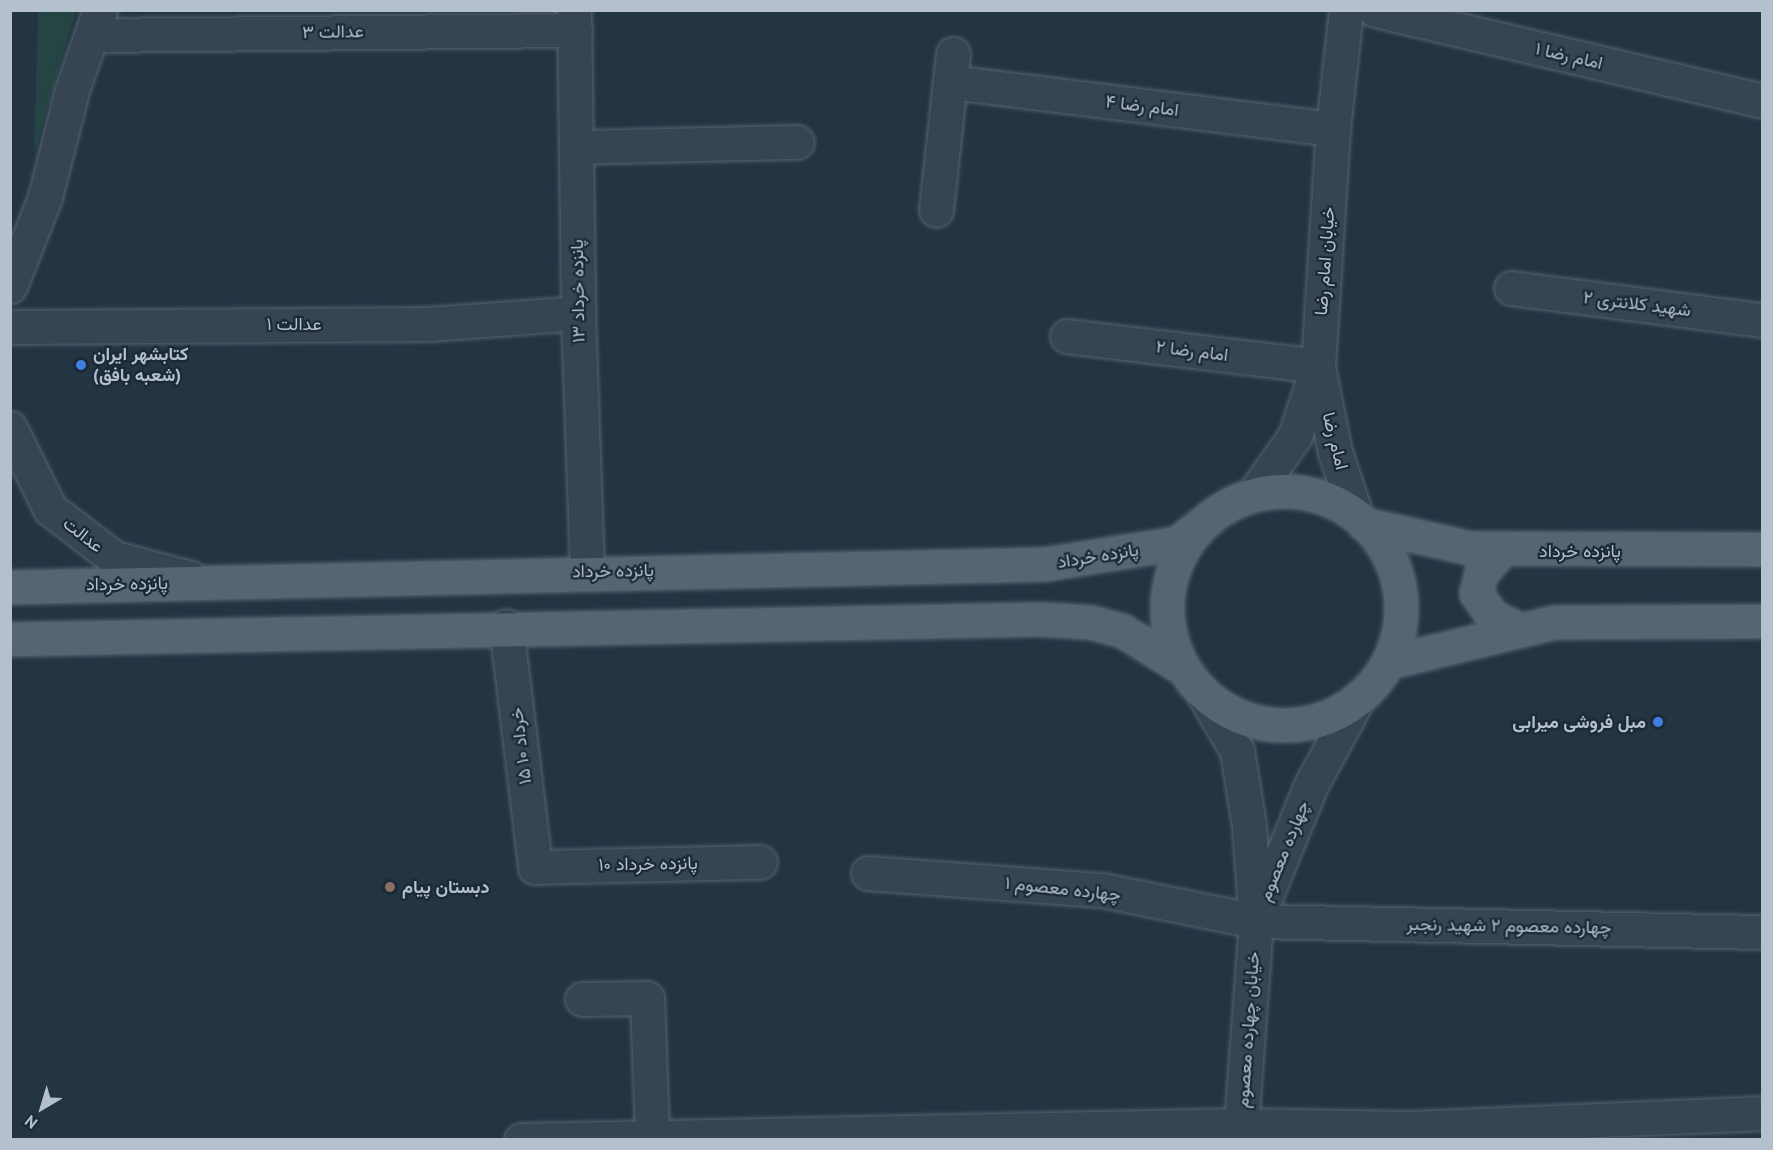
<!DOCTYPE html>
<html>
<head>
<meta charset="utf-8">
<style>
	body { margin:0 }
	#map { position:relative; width:1773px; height:1150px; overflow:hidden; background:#233443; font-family:"PT Sans",Vazirmatn,sans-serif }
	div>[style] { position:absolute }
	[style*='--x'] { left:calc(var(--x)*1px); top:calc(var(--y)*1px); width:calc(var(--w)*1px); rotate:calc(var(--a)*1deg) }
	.green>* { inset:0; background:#254444 }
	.roads { filter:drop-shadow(0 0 2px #556370) drop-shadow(0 0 2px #556370) }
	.minor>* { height:33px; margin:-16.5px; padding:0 16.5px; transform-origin:16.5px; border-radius:16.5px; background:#374552 }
	.major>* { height:33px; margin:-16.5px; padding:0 16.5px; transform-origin:16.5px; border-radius:16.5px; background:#556573 }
	.major>.ring { margin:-16.5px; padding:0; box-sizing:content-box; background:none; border:33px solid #556573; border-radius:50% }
	.dots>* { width:16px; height:16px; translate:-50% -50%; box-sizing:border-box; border:3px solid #1c2a38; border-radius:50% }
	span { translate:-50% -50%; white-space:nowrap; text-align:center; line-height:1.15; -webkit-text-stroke:4.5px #1c2a38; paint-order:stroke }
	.street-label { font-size:18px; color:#b4c0cd }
	.poi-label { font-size:18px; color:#b4c0cd; font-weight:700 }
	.left { translate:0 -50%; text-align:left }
	.right { translate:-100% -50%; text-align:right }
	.frame { position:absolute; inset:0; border:12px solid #b4c0cd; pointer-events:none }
	.north { position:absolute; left:12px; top:1078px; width:60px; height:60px; -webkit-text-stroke:4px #1c2a38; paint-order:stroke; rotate:218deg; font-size:16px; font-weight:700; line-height:24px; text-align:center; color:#b4c0cd }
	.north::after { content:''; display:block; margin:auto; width:21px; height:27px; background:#b4c0cd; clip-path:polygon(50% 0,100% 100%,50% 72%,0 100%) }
</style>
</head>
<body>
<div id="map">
	<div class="green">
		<i style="clip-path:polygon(38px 11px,76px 11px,34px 154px)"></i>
	</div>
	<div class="roads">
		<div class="minor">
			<i style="--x:574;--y:10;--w:303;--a:89.2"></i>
			<i style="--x:578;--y:313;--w:258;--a:88"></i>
			<i style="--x:1375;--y:10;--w:398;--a:13.2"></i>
			<i style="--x:92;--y:35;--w:483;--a:-0.6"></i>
			<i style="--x:950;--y:82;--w:386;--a:7"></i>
			<i style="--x:576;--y:147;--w:221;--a:-1.3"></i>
			<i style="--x:936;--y:210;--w:157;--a:-83.8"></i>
			<i style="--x:10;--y:286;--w:96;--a:-68.5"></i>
			<i style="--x:45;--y:197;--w:110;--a:-75.8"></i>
			<i style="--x:72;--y:90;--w:85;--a:-70.7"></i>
			<i style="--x:1511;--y:288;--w:253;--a:7.3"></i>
			<i style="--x:10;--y:327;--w:419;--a:-0.4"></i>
			<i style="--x:429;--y:324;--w:149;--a:-4.2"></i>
			<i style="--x:1067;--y:336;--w:253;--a:6.8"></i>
			<i style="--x:1318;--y:368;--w:86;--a:78.6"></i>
			<i style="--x:1335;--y:452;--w:66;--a:71.6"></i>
			<i style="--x:10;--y:428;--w:90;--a:63.7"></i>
			<i style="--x:50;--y:509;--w:81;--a:37.4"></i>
			<i style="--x:114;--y:558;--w:79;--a:14.7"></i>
			<i style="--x:1253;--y:495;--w:72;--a:-54.6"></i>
			<i style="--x:1295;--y:436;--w:74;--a:-71.8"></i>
			<i style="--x:1318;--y:366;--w:237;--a:-86.4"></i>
			<i style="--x:1333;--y:129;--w:120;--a:-83.8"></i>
			<i style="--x:506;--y:626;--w:243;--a:83.1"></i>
			<i style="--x:535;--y:867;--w:225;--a:-1.3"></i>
			<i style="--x:1204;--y:695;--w:65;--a:59.5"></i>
			<i style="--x:1237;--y:751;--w:76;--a:80.9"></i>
			<i style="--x:1249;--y:826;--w:95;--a:85.8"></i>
			<i style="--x:1256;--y:921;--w:220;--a:94.2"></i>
			<i style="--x:868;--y:873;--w:235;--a:4.2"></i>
			<i style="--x:1102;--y:890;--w:157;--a:11.4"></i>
			<i style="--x:1256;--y:921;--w:506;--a:1.25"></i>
			<i style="--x:1260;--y:910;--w:135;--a:-67.8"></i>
			<i style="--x:1311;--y:785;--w:94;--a:-61.5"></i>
			<i style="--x:582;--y:999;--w:65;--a:-0.9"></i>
			<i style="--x:647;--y:998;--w:139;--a:87.9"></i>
			<i style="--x:521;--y:1140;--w:720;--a:-1.19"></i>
			<i style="--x:1241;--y:1125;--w:167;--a:1"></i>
			<i style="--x:1408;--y:1128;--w:354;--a:-2.4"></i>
		</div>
		<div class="major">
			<i class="ring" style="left:1167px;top:491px;width:201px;height:201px"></i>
			<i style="--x:1364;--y:524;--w:109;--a:12.8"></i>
			<i style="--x:1470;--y:548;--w:292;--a:0.2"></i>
			<i style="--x:1502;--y:550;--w:31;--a:132"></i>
			<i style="--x:1481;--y:573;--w:21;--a:104"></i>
			<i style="--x:1476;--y:593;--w:28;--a:55"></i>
			<i style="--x:1492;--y:616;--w:32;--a:26"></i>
			<i style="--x:10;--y:587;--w:1035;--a:-1.27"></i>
			<i style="--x:1045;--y:564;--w:134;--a:-9"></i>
			<i style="--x:1177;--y:543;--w:37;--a:-38"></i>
			<i style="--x:10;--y:639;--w:1029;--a:-1.11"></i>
			<i style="--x:1039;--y:619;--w:51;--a:3.4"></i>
			<i style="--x:1090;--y:622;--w:34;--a:15"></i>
			<i style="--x:1123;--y:631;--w:72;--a:31.9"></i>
			<i style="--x:1389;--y:662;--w:170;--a:-13.6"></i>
			<i style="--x:1554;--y:622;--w:208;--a:-0.3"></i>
		</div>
	</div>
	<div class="dots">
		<i style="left:81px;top:365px;background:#3f7fe0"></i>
		<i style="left:1658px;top:722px;background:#3f7fe0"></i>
		<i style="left:390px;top:887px;background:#8d6e63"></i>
	</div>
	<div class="street-label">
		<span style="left:333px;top:32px;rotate:-1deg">عدالت ۳</span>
		<span style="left:1569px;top:56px;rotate:13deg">امام رضا ۱</span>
		<span style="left:1142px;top:106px;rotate:7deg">امام رضا ۴</span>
		<span style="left:1325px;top:261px;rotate:-86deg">خیابان امام رضا</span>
		<span style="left:578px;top:291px;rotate:-91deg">پانزده خرداد ۱۳</span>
		<span style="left:1637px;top:304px;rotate:7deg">شهید کلانتری ۲</span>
		<span style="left:294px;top:324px">عدالت ۱</span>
		<span style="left:1192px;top:351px;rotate:7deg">امام رضا ۲</span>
		<span style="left:1335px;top:441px;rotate:76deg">امام رضا</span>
		<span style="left:83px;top:535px;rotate:38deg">عدالت</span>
		<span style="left:1580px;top:551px">پانزده خرداد</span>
		<span style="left:1098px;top:556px;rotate:-9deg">پانزده خرداد</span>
		<span style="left:613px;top:571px;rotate:-1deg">پانزده خرداد</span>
		<span style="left:127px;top:584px;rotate:-1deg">پانزده خرداد</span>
		<span style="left:521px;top:746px;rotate:-97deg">۱۵ خرداد ۱۰</span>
		<span style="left:1284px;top:851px;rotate:-68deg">چهارده معصوم</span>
		<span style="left:648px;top:864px;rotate:-1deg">پانزده خرداد ۱۰</span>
		<span style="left:1063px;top:889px;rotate:6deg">چهارده معصوم ۱</span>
		<span style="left:1509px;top:926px;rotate:1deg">چهارده معصوم ۲ شهید رنجبر</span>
		<span style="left:1248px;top:1030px;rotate:-86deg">خیابان چهارده معصوم</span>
	</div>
	<div class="poi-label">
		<span class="left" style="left:93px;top:365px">کتابشهر ایران<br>(شعبه بافق)</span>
		<span class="right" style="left:1646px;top:722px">مبل فروشی میرابی</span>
		<span class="left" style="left:402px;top:887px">دبستان پیام</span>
	</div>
	<div class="frame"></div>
	<div class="north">N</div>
</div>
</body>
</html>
